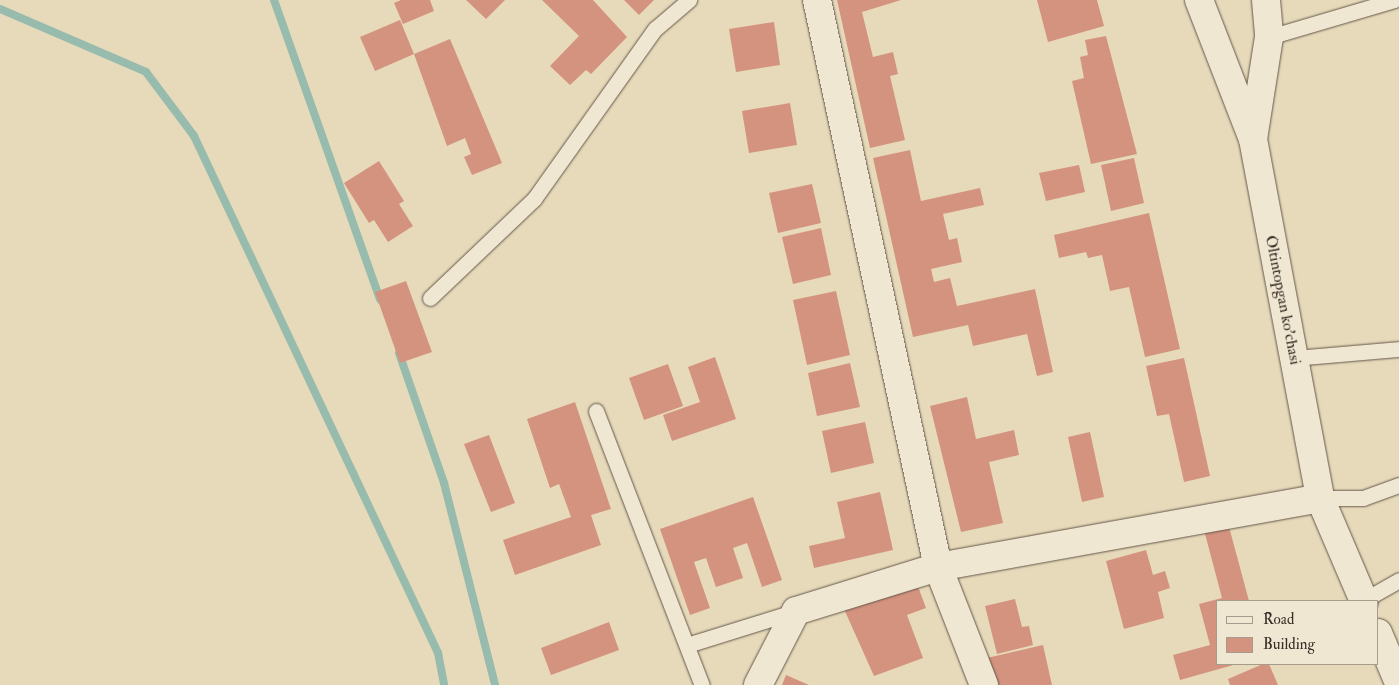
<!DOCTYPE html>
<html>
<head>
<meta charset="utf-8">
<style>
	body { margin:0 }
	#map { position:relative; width:1399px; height:685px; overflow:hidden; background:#e7daba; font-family:"IM FELL Double Pica",serif }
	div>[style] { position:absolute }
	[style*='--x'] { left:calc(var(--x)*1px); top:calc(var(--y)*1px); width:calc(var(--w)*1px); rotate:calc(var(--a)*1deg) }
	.stream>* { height:8px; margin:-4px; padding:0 4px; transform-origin:4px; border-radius:4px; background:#97bbad }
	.building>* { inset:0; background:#d4937e }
	.roads { filter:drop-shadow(0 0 1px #64574a) drop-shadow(0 0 1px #64574a) }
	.lane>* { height:15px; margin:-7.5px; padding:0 7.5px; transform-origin:7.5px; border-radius:7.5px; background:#efe7d2 }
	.street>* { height:28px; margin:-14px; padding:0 14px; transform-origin:14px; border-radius:14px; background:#efe7d2 }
	.secondary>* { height:28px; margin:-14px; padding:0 14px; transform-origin:14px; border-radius:14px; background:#efe7d2 }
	span { translate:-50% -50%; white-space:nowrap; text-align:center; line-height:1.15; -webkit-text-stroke:4px #efe7d2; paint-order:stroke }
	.street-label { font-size:16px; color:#382b25 }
	.legend { position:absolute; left:1216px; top:600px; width:162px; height:65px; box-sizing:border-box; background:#efe7d2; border:1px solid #a69c8d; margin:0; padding:6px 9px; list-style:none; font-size:15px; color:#382b25 }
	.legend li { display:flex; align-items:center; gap:10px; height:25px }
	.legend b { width:25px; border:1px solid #a69c8d }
</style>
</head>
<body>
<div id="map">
	<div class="stream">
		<i style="--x:274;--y:0;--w:318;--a:70.5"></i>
		<i style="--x:0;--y:9;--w:159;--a:23.3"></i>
		<i style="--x:146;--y:72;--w:80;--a:53.1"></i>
		<i style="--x:194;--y:136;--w:572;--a:64.73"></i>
		<i style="--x:438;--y:653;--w:33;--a:79"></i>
		<i style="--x:399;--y:353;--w:138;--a:70.9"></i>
		<i style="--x:444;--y:483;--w:208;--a:75.8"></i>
	</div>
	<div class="building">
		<i style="clip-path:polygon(401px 0,430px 0,434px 11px,403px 24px,394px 3px)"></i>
		<i style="clip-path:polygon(466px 0,505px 0,486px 19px)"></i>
		<i style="clip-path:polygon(542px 0,593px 0,627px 37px,591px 74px,586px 70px,570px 85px,550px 66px,579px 36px)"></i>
		<i style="clip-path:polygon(624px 0,654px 0,639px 15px)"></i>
		<i style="clip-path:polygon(837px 0,901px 0,862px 12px,873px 57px,893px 52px,898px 74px,890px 76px,905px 140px,870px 148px)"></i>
		<i style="clip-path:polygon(1037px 0,1097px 0,1104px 26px,1048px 42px)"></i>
		<i style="clip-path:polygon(400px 20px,414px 54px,375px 71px,360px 37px)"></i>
		<i style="clip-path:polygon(774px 22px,780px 65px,736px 72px,729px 29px)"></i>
		<i style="clip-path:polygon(1106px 36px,1137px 154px,1091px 164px,1072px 81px,1084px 78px,1080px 57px,1088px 55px,1085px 40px)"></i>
		<i style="clip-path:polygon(450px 39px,502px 163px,472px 175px,464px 157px,471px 154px,465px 138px,447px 146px,414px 54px)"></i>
		<i style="clip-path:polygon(790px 103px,797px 145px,749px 153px,742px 111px)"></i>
		<i style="clip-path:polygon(910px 150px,921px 201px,980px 188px,984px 205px,943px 214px,949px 240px,957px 238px,962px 262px,931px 269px,934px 282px,950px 278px,957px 306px,1035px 289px,1053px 372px,1037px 376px,1027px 334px,973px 346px,968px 325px,913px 337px,873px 158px)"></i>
		<i style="clip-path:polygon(1134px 158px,1144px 203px,1111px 211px,1101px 165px)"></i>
		<i style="clip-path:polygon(379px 161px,404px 201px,399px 204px,413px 226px,388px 242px,374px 220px,369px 223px,344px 183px)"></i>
		<i style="clip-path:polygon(1079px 165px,1085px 192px,1046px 201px,1039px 173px)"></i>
		<i style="clip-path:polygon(812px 184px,821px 223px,778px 233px,769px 193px)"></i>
		<i style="clip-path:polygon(1149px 213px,1180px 349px,1145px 357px,1129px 287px,1110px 291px,1102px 255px,1088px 258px,1086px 252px,1059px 258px,1054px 235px)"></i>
		<i style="clip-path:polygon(821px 228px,831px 275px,793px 284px,782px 237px)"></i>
		<i style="clip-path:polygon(406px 281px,432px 352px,400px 363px,375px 292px)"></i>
		<i style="clip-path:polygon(836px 291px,850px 355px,807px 365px,793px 300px)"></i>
		<i style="clip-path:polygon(715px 357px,736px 419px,672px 441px,663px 415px,700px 402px,688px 367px)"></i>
		<i style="clip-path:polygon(1184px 358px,1210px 476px,1184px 482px,1169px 414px,1157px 416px,1146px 366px)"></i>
		<i style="clip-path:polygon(850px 363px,860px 407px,817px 416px,808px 373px)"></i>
		<i style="clip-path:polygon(668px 364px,683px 406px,644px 420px,629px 378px)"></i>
		<i style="clip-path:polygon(967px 397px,976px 439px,1014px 430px,1019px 455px,989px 462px,1003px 523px,961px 532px,930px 406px)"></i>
		<i style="clip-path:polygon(575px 402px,611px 509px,591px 515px,601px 545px,515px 575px,503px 540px,571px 517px,559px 484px,550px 488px,527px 419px)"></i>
		<i style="clip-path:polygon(865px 422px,874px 463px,831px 473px,822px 431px)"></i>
		<i style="clip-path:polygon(1090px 432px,1104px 497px,1082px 502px,1068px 437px)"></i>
		<i style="clip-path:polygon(489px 435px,515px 503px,491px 512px,464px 444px)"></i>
		<i style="clip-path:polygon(880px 492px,893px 550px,814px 568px,809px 546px,845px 538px,837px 502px)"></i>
		<i style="clip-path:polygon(753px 497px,782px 580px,762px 587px,747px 543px,733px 548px,743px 578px,716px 587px,706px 558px,694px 562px,710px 608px,690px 615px,660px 529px)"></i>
		<i style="clip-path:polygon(1228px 523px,1249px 601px,1218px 601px,1218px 664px,1237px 664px,1180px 680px,1173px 655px,1210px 645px,1199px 604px,1222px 598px,1204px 530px)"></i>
		<i style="clip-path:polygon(1146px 550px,1153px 575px,1165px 571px,1170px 588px,1158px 592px,1164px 618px,1124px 629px,1106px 561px)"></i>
		<i style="clip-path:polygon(916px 581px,926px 608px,907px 615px,923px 658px,874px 676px,844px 609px)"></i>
		<i style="clip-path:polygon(1015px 599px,1022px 627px,1029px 626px,1033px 645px,997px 654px,985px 606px)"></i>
		<i style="clip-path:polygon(609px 622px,619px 650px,551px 675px,541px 648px)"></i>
		<i style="clip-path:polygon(1043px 645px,1052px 685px,993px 685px,987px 658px)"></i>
		<i style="clip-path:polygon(1263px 664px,1269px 664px,1278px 685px,1230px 685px,1228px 679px)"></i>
		<i style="clip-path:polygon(786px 675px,809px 685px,782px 685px)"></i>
	</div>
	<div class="roads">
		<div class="lane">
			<i style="--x:1269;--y:37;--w:131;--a:-16.4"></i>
			<i style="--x:430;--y:298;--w:144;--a:-43.6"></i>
			<i style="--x:534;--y:199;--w:209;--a:-54.6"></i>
			<i style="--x:655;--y:29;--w:45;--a:-40.5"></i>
			<i style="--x:1294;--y:358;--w:105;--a:-4.9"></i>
			<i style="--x:596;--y:411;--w:294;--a:68.9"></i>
			<i style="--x:1320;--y:498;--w:43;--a:0"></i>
			<i style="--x:1363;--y:498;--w:38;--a:-20"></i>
			<i style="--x:1364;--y:600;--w:40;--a:-29.7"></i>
			<i style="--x:687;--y:645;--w:114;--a:-17.3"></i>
		</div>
		<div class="street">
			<i style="--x:817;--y:0;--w:580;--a:77.95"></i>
			<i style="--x:938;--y:567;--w:127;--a:68.7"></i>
			<i style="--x:1199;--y:0;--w:149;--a:68.8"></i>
			<i style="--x:758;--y:685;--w:83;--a:-62.8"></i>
			<i style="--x:796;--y:611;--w:149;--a:-17.2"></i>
			<i style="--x:938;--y:567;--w:388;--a:-10.2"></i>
		</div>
		<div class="secondary">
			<i style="--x:1266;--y:0;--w:37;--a:85"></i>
			<i style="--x:1269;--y:37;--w:103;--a:98.9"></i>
			<i style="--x:1253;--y:139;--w:365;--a:79.4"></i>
			<i style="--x:1320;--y:498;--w:112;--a:66.9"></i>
			<i style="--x:1378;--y:633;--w:54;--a:67.2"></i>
		</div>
	</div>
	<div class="street-label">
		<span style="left:1283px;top:300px;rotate:79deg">Oltintopgan ko'chasi</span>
	</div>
	<ul class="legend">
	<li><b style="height:6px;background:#efe7d2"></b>Road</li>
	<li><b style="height:14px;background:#d4937e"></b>Building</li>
	</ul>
</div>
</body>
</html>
